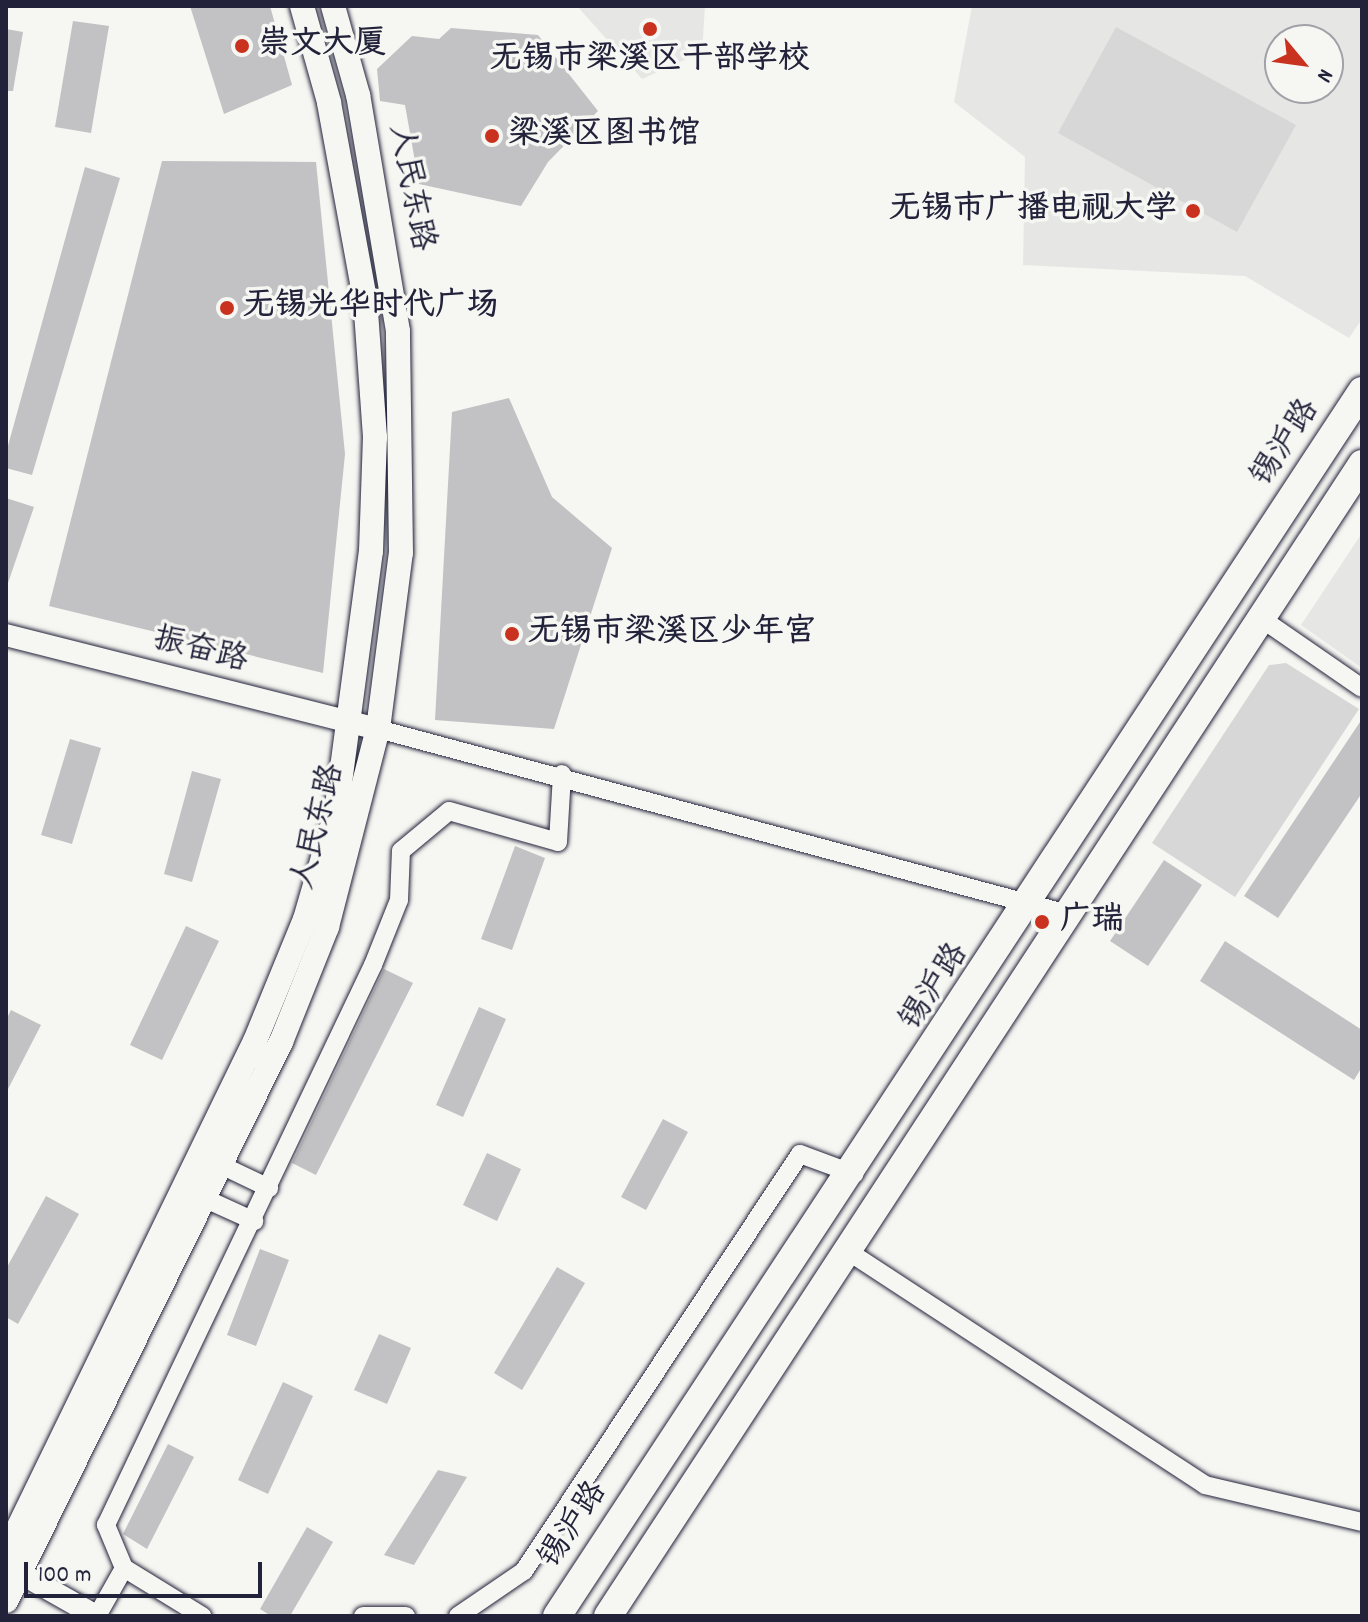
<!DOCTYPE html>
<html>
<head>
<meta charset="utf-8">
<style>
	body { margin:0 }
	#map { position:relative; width:1368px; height:1622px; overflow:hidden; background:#f6f6f2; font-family:Dekko,"LXGW WenKai TC",sans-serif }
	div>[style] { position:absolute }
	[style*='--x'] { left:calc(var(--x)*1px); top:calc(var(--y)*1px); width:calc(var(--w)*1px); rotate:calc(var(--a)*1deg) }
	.built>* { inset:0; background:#e6e6e4 }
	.green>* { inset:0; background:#d7d7d7 }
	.building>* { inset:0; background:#c2c2c4 }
	.roads { filter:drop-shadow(0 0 2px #22223b) drop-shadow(0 0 2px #22223b) }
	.minor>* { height:18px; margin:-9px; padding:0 9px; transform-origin:9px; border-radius:9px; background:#f6f6f2 }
	.tertiary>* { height:22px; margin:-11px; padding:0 11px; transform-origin:11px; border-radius:11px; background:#f6f6f2 }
	.secondary>* { height:24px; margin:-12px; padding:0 12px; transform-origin:12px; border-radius:12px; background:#f6f6f2 }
	.primary>* { height:28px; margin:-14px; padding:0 14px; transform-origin:14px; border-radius:14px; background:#f6f6f2 }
	.dots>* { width:22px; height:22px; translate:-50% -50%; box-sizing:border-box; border:4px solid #f6f6f2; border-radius:50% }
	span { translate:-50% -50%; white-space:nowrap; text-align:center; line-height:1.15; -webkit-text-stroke:7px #f6f6f2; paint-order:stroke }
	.poi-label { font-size:32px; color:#22223b; font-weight:700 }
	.left { translate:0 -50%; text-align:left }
	.right { translate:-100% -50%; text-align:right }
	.street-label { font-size:32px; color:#22223b }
	.frame { position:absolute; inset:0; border:8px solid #22223b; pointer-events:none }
	.north { position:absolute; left:1264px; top:24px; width:80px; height:80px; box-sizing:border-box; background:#f6f6f2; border:2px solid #a1a1a9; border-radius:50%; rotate:119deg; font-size:22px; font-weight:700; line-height:32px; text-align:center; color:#22223b }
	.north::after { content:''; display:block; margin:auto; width:28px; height:36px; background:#c8321e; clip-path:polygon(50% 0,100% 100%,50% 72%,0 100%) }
	.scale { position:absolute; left:24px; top:1562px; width:238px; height:36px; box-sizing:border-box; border:4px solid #22223b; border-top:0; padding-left:10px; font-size:24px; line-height:28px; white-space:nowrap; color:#22223b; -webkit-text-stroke:6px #f6f6f2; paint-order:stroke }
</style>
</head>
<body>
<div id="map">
	<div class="built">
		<i style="clip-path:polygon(577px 6px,705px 6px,702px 52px,642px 79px)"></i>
		<i style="clip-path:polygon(evenodd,972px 6px,1362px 6px,1362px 319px,1349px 338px,1245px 276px,1023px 265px,1025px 157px,954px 102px,972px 6px,1280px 40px,1328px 40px,1328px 88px,1280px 88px,1280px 40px)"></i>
		<i style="clip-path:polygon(1362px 533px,1362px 668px,1301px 625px)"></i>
	</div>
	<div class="green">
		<i style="clip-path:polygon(1116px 27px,1296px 125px,1237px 232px,1058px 133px)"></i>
		<i style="clip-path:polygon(1286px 663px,1359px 709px,1235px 897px,1152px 843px,1269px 665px)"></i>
	</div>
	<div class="building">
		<i style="clip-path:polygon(190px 6px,270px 6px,292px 85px,224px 114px)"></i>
		<i style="clip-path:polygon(73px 21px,109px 26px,91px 133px,55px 127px)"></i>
		<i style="clip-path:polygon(451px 28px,538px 35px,598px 111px,548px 162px,521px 206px,419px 184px,405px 105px,380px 101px,377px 69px,412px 36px,439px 39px)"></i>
		<i style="clip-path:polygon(6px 29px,23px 32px,13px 91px,6px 91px)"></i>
		<i style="clip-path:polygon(162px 161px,316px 162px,345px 454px,323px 673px,49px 606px)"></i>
		<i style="clip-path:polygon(85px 167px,120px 178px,32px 475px,6px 468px,6px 453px)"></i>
		<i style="clip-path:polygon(509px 398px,552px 497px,612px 548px,554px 729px,435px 720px,452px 412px)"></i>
		<i style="clip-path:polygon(6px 498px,34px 507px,8px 583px,6px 583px)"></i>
		<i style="clip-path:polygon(1362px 719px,1362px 793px,1278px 918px,1244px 896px)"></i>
		<i style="clip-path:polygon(70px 739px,101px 748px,72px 844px,41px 835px)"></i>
		<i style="clip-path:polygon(192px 771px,221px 779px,192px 882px,164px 874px)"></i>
		<i style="clip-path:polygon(515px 846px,545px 858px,512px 950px,481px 939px)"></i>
		<i style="clip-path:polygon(1164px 860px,1202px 885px,1148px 966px,1110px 941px)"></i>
		<i style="clip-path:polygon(186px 926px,219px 941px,162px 1060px,130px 1045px)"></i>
		<i style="clip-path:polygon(1225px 941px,1362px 1030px,1362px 1067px,1354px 1080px,1200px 981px)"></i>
		<i style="clip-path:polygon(384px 969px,413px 983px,316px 1175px,292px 1163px)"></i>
		<i style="clip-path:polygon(479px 1007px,506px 1019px,463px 1117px,436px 1105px)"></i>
		<i style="clip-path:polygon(11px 1010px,41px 1025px,6px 1093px,6px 1020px)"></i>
		<i style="clip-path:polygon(663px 1119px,688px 1132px,646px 1210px,621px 1197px)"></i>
		<i style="clip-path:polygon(487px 1153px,521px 1169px,497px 1221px,463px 1205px)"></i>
		<i style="clip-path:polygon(46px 1196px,79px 1214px,18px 1324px,6px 1317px,6px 1269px)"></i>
		<i style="clip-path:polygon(260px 1249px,289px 1260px,256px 1346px,227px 1335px)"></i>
		<i style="clip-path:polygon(557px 1267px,585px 1283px,522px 1390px,494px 1373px)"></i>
		<i style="clip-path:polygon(379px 1334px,411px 1348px,387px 1404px,354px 1390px)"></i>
		<i style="clip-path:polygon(283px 1382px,313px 1396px,268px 1494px,238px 1480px)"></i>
		<i style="clip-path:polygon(168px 1444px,194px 1457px,147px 1549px,123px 1534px)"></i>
		<i style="clip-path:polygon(438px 1470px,467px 1477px,414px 1565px,384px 1555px)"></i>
		<i style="clip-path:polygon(307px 1527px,333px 1542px,290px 1616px,271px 1616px,260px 1609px)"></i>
	</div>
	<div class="roads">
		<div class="minor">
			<i style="--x:1262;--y:619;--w:121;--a:34.6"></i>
			<i style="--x:378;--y:729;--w:710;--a:15.01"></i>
			<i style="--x:225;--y:1167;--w:49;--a:25.5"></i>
			<i style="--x:208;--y:1200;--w:51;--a:24.5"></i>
			<i style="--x:846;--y:1250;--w:429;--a:33.2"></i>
			<i style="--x:1205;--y:1485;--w:161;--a:13.3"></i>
			<i style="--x:124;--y:1568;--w:47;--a:-112.7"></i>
			<i style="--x:106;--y:1525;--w:620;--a:-64.51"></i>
			<i style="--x:373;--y:965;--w:70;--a:-68.2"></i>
			<i style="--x:399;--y:900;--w:49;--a:-87.7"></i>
			<i style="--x:401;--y:851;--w:62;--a:-39.8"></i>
			<i style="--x:449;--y:811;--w:113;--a:15.9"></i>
			<i style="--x:558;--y:842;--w:68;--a:-86.6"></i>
			<i style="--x:97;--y:1616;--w:55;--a:-60.6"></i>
			<i style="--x:124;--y:1568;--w:92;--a:31.6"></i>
			<i style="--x:363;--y:1616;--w:43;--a:0"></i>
			<i style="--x:458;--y:1616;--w:80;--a:-34.3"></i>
			<i style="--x:524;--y:1571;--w:500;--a:-56.5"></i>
			<i style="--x:800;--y:1154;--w:58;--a:20.3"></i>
		</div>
		<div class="tertiary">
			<i style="--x:6;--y:635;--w:384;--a:14.2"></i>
			<i style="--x:6;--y:1565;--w:103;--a:29.5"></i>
		</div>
		<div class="secondary">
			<i style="--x:6;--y:1553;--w:569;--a:-64.07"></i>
			<i style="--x:255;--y:1041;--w:132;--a:-67.7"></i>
			<i style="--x:305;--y:919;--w:110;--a:-73.7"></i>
			<i style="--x:336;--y:813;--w:264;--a:-82.4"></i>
			<i style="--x:371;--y:551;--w:114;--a:-88"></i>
			<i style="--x:375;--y:437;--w:138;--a:-94.1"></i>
			<i style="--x:365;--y:299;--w:200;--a:-100.4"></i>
			<i style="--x:329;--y:102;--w:100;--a:-105.7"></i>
			<i style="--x:6;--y:1601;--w:623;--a:-63.81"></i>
			<i style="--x:281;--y:1042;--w:124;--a:-68.2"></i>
			<i style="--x:327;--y:927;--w:204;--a:-75.6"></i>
			<i style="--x:378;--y:729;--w:177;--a:-82.6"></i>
			<i style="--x:401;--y:553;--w:222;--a:-90.8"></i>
			<i style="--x:398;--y:331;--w:239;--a:-99.6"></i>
			<i style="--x:358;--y:95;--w:92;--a:-105.7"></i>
		</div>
		<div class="primary">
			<i style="--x:557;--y:1616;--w:1466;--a:-56.69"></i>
			<i style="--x:608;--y:1616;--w:1377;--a:-56.79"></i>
		</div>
	</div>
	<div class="dots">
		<i style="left:650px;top:29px;background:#c8321e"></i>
		<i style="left:242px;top:46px;background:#c8321e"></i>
		<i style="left:492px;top:136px;background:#c8321e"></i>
		<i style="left:1193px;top:211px;background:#c8321e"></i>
		<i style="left:227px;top:308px;background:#c8321e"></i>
		<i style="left:512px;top:634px;background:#c8321e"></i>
		<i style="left:1042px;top:922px;background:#c8321e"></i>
	</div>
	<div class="poi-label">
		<span class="left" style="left:258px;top:46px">崇文大厦</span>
		<span style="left:650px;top:61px">无锡市梁溪区干部学校</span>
		<span class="left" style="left:508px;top:136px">梁溪区图书馆</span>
		<span class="right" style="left:1177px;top:211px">无锡市广播电视大学</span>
		<span class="left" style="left:243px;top:308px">无锡光华时代广场</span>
		<span class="left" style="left:528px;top:634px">无锡市梁溪区少年宫</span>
		<span class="left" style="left:1060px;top:922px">广瑞</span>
	</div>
	<div class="street-label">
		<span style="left:409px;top:188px;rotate:79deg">人民东路</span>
		<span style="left:1287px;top:444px;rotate:-57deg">锡沪路</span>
		<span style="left:200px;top:652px;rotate:14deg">振奋路</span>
		<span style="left:320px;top:827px;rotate:-76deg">人民东路</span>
		<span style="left:936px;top:988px;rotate:-57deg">锡沪路</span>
		<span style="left:575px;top:1526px;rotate:-57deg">锡沪路</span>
	</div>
	<div class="frame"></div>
	<div class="north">N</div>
	<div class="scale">100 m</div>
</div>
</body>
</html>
